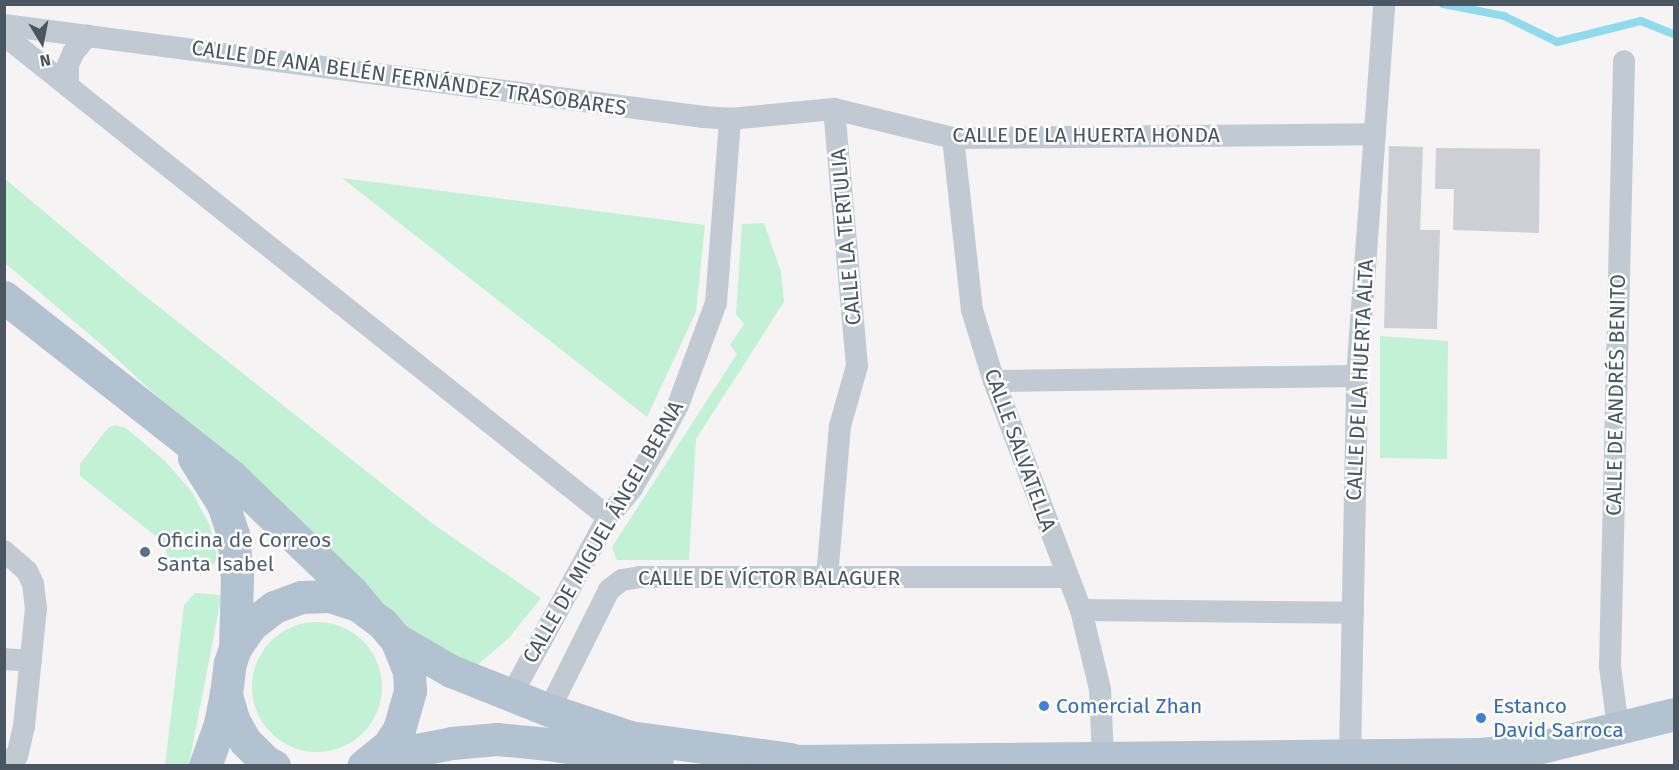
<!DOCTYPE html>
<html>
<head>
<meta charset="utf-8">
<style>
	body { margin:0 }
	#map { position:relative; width:1679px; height:770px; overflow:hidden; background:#f5f3f3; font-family:"Fira Sans",sans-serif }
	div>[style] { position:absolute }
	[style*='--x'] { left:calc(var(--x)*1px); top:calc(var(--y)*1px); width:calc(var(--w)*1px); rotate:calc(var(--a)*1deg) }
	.green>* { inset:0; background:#c3f1d5 }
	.round { border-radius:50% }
	.stream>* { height:8px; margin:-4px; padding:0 4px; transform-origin:4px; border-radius:4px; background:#90daee }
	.building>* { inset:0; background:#cdcfd5 }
	.minor>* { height:22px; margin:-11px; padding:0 11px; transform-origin:11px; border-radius:11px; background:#c1cad2 }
	.primary>* { height:33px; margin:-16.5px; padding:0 16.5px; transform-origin:16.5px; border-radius:16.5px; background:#b3c2d1 }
	.dots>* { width:16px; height:16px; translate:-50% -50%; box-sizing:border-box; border:3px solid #fff; border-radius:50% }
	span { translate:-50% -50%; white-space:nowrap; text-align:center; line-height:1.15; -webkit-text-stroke:5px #fff; paint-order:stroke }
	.street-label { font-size:21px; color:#4a5661 }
	.service-label { font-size:21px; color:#4e5e75 }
	.left { translate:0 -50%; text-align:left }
	.shop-label { font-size:21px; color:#366cbe }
	.frame { position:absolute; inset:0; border:6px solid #4a5661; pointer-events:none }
	.north { position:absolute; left:12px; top:12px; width:60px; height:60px; -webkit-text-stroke:4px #fff; paint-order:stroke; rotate:170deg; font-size:16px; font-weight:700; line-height:24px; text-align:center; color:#4a5661 }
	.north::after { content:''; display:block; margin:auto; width:21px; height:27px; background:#4a5661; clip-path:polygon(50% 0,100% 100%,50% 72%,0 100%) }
</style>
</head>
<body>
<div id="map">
	<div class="green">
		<i style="clip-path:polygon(4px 178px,140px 292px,433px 524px,541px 598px,508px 639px,476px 666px,424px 645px,103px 346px,5px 263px)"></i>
		<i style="clip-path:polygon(342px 178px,705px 225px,696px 312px,647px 417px)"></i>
		<i style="clip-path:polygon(764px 223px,781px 272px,784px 302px,696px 439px,689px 560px,617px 560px,612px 547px,737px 354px,730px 345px,744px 324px,736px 314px,742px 224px)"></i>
		<i style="clip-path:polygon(1380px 336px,1448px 341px,1447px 459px,1380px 458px)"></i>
		<i style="clip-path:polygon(114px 425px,126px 428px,165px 461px,192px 492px,210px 526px,217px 557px,214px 564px,170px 562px,163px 542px,80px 476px,80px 464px,108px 428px)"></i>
		<i style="clip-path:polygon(195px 593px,221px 595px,220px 604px,189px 764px,165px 766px,184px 605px)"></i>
		<i class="round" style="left:252px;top:622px;width:130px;height:130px"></i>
	</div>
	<div class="stream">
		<i style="--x:1443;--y:4;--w:62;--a:11.1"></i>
		<i style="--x:1504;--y:16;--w:59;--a:26.1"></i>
		<i style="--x:1557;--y:42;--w:87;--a:-14"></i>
		<i style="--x:1641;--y:21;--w:35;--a:22"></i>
	</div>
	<div class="building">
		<i style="clip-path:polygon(1389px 146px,1423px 147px,1420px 230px,1440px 230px,1437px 329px,1384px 328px)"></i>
		<i style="clip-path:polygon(1436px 148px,1540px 149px,1539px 233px,1453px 230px,1454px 189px,1435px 189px)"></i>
	</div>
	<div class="minor">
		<i style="--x:4;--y:25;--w:706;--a:7.49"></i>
		<i style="--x:704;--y:117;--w:26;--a:4"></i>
		<i style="--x:730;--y:119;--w:104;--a:-5.5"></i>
		<i style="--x:834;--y:109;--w:122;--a:13.7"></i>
		<i style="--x:953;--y:138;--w:422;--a:-0.5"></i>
		<i style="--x:4;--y:35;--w:773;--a:38.59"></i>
		<i style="--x:68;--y:86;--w:21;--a:-90"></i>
		<i style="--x:68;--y:65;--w:13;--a:-67"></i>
		<i style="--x:73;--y:53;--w:23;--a:-50"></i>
		<i style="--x:953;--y:138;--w:173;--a:83.7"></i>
		<i style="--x:972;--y:310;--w:74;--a:72.8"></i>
		<i style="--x:994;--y:381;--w:245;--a:69.2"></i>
		<i style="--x:1081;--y:610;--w:81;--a:76.5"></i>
		<i style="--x:1100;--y:689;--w:69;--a:87.5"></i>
		<i style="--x:994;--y:381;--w:363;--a:-0.8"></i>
		<i style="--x:4;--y:551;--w:30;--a:41"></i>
		<i style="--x:27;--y:571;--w:14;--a:65"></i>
		<i style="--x:33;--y:584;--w:24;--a:83"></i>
		<i style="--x:36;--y:608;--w:119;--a:95.8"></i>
		<i style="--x:24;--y:726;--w:31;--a:103"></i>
		<i style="--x:17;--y:756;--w:14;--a:155"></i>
		<i style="--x:827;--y:577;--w:152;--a:-85.1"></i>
		<i style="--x:840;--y:426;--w:62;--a:-74.2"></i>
		<i style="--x:857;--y:366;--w:258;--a:-95.1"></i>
		<i style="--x:1081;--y:610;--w:272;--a:0.6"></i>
		<i style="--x:4;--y:659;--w:27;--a:4"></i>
		<i style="--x:511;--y:696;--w:204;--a:-61.5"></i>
		<i style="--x:608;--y:517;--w:38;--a:-50"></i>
		<i style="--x:632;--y:488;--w:50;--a:-59.8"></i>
		<i style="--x:657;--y:445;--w:45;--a:-62.3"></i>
		<i style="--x:678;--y:405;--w:109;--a:-69.6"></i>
		<i style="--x:716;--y:303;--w:185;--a:-85.6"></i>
		<i style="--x:549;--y:710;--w:134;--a:-63.4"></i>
		<i style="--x:609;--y:590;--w:16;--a:-38"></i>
		<i style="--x:622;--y:580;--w:18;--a:-9"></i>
		<i style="--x:640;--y:577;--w:427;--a:0"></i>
		<i style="--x:1618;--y:728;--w:63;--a:-97.4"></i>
		<i style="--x:1610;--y:666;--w:605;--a:-88.67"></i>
		<i style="--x:1350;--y:755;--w:379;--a:-88.9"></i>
		<i style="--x:1357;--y:376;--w:371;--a:-85.8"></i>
	</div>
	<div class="primary">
		<i style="--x:4;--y:297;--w:288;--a:38.2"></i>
		<i style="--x:230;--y:475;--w:169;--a:43.8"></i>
		<i style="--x:352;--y:592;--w:23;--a:50"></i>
		<i style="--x:194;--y:458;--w:54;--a:57.8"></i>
		<i style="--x:223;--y:504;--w:32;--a:72"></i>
		<i style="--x:233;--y:534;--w:44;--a:84.8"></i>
		<i style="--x:237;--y:578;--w:70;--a:91.6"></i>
		<i style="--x:396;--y:639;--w:64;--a:30.2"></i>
		<i style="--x:451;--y:671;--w:105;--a:21.7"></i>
		<i style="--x:549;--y:710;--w:85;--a:18.4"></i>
		<i style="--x:630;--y:737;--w:162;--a:7.8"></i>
		<i style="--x:375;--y:758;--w:78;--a:-11"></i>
		<i style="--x:452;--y:743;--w:45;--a:-5.1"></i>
		<i style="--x:497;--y:739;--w:52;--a:5.5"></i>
		<i style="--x:549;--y:744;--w:109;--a:9.5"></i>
		<i style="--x:205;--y:766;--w:45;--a:-70.3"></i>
		<i style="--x:220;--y:724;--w:31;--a:-79"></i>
		<i style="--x:274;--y:766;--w:10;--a:-151"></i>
		<i style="--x:265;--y:761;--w:28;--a:-135"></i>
		<i style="--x:245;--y:741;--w:25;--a:-119"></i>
		<i style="--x:233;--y:719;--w:26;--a:-106"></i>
		<i style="--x:226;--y:694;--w:31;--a:-83"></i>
		<i style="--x:230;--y:663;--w:16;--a:-72"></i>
		<i style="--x:235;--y:648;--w:28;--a:-55"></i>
		<i style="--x:251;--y:625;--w:29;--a:-38"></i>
		<i style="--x:274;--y:607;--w:29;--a:-20"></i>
		<i style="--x:301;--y:597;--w:29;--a:-2"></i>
		<i style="--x:330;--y:596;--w:29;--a:18"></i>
		<i style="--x:358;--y:605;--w:30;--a:37"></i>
		<i style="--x:382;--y:623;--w:21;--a:49"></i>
		<i style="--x:396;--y:639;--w:35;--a:68"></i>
		<i style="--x:409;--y:672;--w:19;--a:87"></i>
		<i style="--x:410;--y:691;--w:40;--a:106"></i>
		<i style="--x:399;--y:729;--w:19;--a:122"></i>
		<i style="--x:389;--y:745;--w:33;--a:141"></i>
		<i style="--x:766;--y:766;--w:33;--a:-9"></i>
		<i style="--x:799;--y:761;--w:682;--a:-0.59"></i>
		<i style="--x:1481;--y:754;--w:56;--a:-6.1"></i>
		<i style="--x:1537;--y:748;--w:141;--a:-13.9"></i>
	</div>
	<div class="dots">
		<i style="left:145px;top:552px;background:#5c6f8a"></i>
		<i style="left:1044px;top:706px;background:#3f7fe0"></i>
		<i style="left:1481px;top:718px;background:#3f7fe0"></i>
	</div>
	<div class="street-label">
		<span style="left:409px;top:78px;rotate:8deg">CALLE DE ANA BELÉN FERNÁNDEZ TRASOBARES</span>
		<span style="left:1086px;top:135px">CALLE DE LA HUERTA HONDA</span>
		<span style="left:846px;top:237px;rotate:-95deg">CALLE LA TERTULIA</span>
		<span style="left:1360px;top:380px;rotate:-87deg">CALLE DE LA HUERTA ALTA</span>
		<span style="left:1616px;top:395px;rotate:-89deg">CALLE DE ANDRÉS BENITO</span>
		<span style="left:1020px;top:450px;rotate:70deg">CALLE SALVATELLA</span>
		<span style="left:603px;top:532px;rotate:-60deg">CALLE DE MIGUEL ÁNGEL BERNA</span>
		<span style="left:769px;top:578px">CALLE DE VÍCTOR BALAGUER</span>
	</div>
	<div class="service-label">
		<span class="left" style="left:157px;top:552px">Oficina de Correos<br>Santa Isabel</span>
	</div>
	<div class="shop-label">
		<span class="left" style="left:1056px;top:706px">Comercial Zhan</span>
		<span class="left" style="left:1493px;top:718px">Estanco<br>David Sarroca</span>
	</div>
	<div class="frame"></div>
	<div class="north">N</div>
</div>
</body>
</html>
